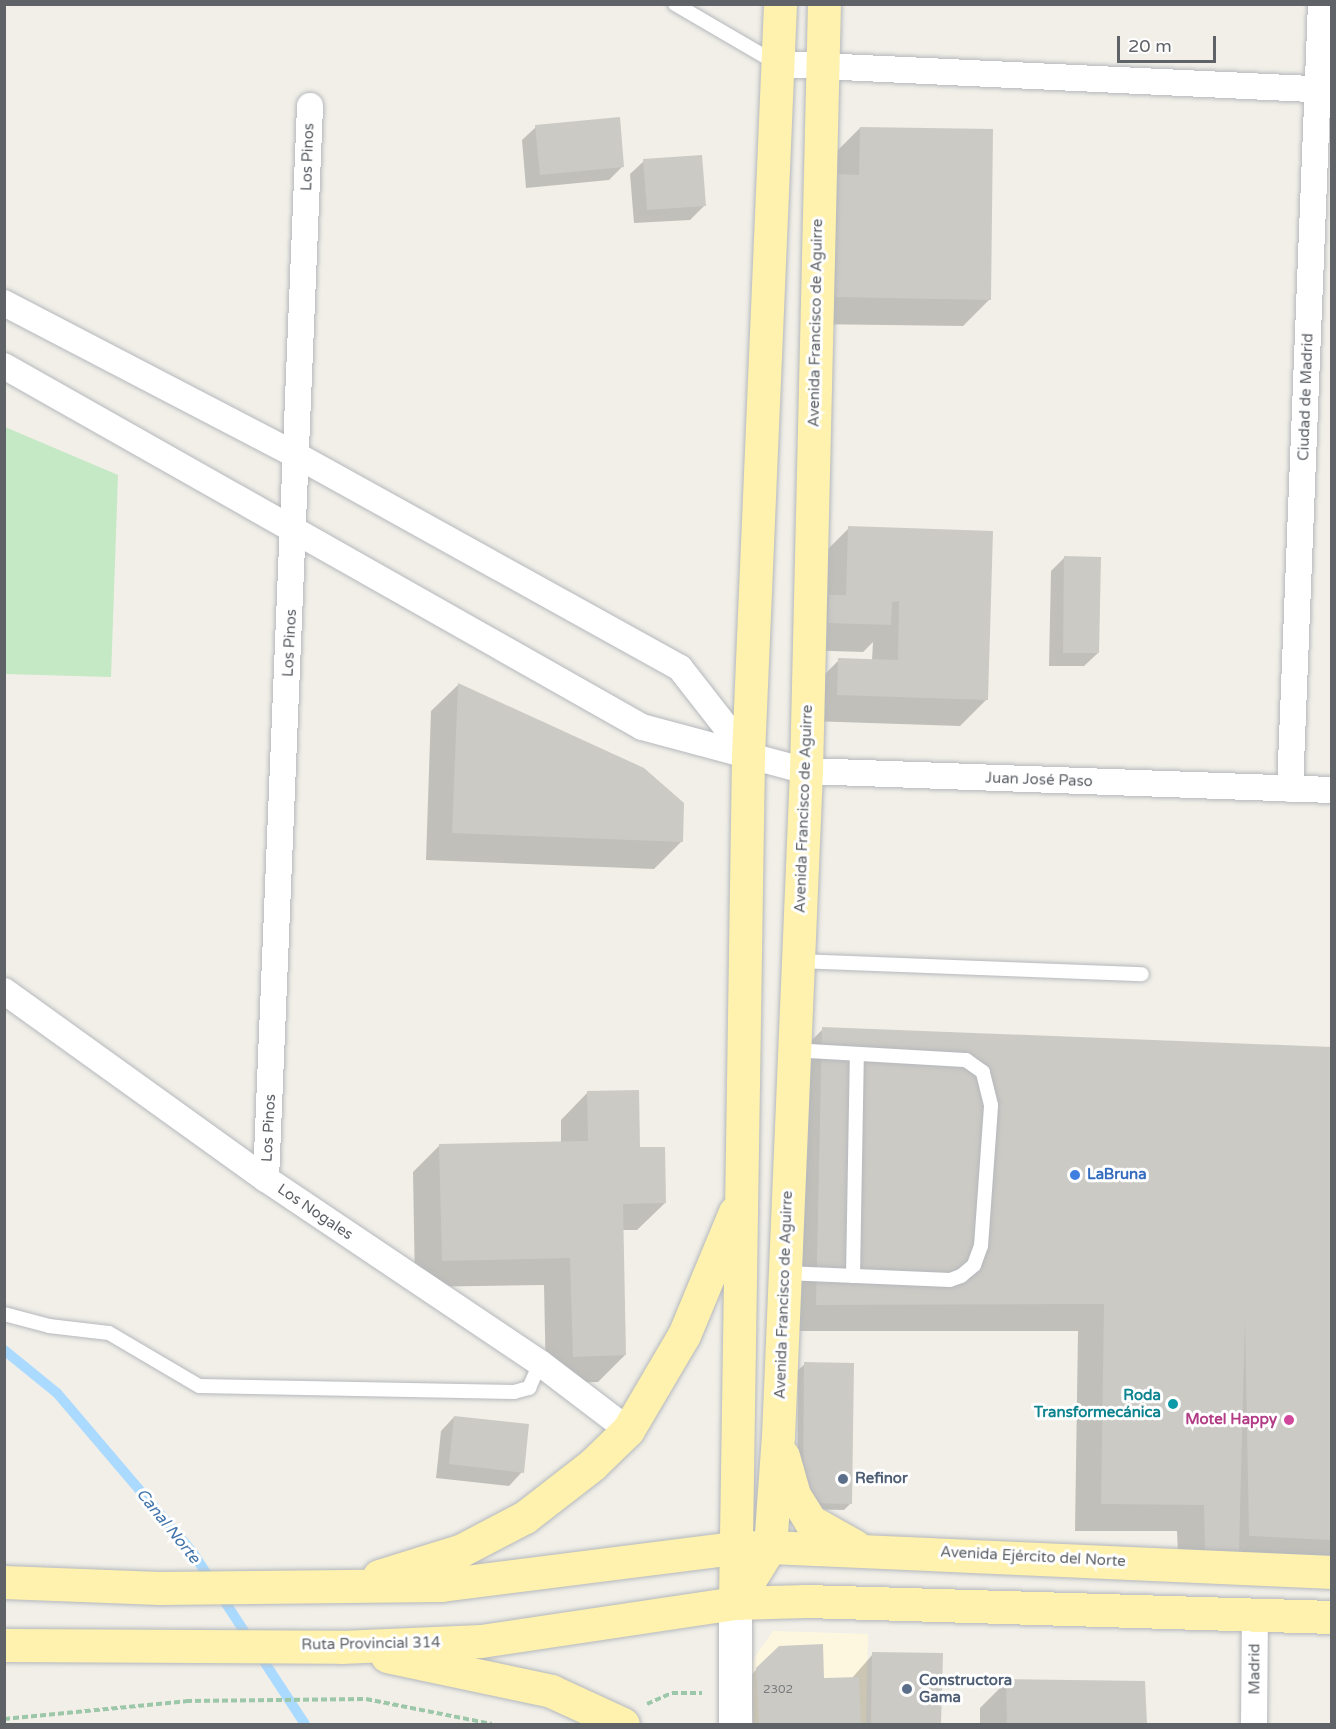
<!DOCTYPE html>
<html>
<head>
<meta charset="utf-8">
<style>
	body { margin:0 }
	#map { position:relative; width:1336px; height:1729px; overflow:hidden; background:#f1efe8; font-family:"Varela Round",sans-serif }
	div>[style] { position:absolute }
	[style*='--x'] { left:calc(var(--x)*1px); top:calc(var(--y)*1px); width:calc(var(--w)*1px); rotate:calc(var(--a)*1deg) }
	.commercial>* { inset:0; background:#fef7e0 }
	.green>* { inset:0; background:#c5e8c5 }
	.shadow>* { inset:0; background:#0003 }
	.stream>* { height:10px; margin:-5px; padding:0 5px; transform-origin:5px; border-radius:5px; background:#aadaff }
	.building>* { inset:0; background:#cccac5 }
	.path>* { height:4px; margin-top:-2px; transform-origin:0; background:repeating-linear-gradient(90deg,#9cc7a9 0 6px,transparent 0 9px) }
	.roads { filter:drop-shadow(0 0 2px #b5b8bc) drop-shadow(0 0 2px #b5b8bc) }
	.lane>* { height:14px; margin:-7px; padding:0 7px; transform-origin:7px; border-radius:7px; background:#fff }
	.street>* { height:26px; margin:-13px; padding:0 13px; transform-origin:13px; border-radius:13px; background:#fff }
	.secondary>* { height:33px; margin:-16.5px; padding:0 16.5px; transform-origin:16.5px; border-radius:16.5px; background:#fff }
	.primary>* { height:33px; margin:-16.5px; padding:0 16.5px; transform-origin:16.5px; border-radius:16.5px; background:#fff2af }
	.dots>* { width:16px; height:16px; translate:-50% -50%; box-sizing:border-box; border:3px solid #fff; border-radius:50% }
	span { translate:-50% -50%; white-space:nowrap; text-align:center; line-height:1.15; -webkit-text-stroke:6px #fff; paint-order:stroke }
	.number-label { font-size:12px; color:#7a7d7f }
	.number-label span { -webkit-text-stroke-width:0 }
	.street-label { font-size:15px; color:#5f6368 }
	.shop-label { font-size:15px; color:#366cbe; font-weight:700 }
	.left { translate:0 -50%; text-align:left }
	.culture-label { font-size:15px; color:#0d838f; font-weight:700 }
	.right { translate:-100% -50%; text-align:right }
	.hotel-label { font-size:15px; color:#b23c85; font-weight:700 }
	.service-label { font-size:15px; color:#4e5e75; font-weight:700 }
	.water-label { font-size:16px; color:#4174aa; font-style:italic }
	.frame { position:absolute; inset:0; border:6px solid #5f6368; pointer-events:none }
	.scale { position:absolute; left:1117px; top:36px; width:99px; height:27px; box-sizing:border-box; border:3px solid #5f6368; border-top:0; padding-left:8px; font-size:18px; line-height:21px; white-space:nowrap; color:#5f6368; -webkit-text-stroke:4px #fff; paint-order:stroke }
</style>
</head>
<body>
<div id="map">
	<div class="commercial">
		<i style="clip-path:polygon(773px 1631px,868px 1634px,866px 1724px,753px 1724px,751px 1663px)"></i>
	</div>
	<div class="green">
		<i style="clip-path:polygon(5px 427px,118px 475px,111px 677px,5px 674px)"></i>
	</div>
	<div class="shadow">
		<i style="clip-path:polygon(536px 127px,623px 166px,609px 180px,526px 188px,522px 140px)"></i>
		<i style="clip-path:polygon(860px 128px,990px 299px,963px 326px,809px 324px,833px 155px)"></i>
		<i style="clip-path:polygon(644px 161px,704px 206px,690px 220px,634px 223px,630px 174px)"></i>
		<i style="clip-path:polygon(849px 528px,987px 699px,960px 726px,810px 721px,812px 687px,839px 660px,872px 661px,873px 642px,863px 652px,802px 650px,822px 555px)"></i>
		<i style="clip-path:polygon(1065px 557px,1098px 653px,1084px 666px,1049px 666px,1051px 571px)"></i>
		<i style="clip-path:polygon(458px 685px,681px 842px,654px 869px,426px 860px,431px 711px)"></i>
		<i style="clip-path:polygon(823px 1029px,1332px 1049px,1332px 1562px,1179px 1577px,1177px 1531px,1075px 1531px,1078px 1331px,789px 1331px,796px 1056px)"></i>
		<i style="clip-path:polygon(588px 1092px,665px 1203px,637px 1230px,622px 1230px,625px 1355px,598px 1382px,546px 1383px,544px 1285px,415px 1287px,413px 1172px,440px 1145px,561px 1143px,561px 1120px)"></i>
		<i style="clip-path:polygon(805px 1364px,851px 1503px,844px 1510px,797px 1509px,798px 1370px)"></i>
		<i style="clip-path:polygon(454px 1417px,522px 1472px,509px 1486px,436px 1478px,441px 1431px)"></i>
		<i style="clip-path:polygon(779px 1647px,822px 1680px,852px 1678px,873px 1654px,941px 1655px,940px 1724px,753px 1724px,750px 1676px)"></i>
		<i style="clip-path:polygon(1007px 1681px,1144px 1682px,1145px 1724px,980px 1724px,980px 1708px)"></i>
	</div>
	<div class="stream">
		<i style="--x:4;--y:1350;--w:68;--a:39.1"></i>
		<i style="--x:57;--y:1393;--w:210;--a:49.6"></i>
		<i style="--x:193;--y:1553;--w:204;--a:56.8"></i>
	</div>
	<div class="building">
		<i style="clip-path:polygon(620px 117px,624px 167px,540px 175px,535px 125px)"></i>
		<i style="clip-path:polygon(860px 127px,993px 129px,991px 300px,835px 297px,837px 174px,859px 175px)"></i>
		<i style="clip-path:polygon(702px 155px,706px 206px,647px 210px,643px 159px)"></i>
		<i style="clip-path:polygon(848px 526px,993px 531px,988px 700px,837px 695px,838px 658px,898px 660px,899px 601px,892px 602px,891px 625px,828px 623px,829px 595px,846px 595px)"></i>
		<i style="clip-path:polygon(1064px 556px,1101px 557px,1099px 653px,1063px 653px)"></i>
		<i style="clip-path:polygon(458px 683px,644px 768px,684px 803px,683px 842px,452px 833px)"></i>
		<i style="clip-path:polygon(822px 1027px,1332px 1047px,1332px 1540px,1249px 1536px,1245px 1318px,1239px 1552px,1205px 1551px,1204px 1505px,1101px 1504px,1104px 1304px,816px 1305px)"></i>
		<i style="clip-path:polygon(639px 1090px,640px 1147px,665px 1147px,666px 1203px,623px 1204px,626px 1355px,573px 1357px,570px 1258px,442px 1261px,439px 1144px,588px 1141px,587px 1091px)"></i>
		<i style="clip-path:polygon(804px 1362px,854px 1363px,852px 1504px,803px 1503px)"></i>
		<i style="clip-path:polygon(454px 1416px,529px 1424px,524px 1473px,449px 1464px)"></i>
		<i style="clip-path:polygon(823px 1644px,824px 1678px,859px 1677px,861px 1724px,759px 1724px,756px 1668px,779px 1646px)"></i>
		<i style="clip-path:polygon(872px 1652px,943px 1653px,941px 1724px,871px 1724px)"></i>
		<i style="clip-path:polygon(1006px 1679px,1145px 1681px,1147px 1724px,1007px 1724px)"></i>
	</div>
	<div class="path">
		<i style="--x:647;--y:1704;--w:27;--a:-24"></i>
		<i style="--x:672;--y:1693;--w:30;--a:0"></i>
		<i style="--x:4;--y:1719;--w:183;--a:-5.6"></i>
		<i style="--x:186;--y:1701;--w:180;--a:-0.6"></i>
		<i style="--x:366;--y:1699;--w:128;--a:11.2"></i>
	</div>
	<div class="roads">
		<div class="lane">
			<i style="--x:675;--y:4;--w:117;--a:30.3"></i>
			<i style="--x:798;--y:961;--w:344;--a:2.2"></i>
			<i style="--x:785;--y:1273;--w:165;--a:2.4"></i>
			<i style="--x:950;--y:1280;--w:12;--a:-20"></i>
			<i style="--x:961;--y:1276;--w:17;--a:-40"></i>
			<i style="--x:974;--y:1265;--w:20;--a:-70"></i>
			<i style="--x:981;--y:1246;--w:141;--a:-85.9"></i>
			<i style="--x:991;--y:1105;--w:34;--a:-104"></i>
			<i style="--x:983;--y:1072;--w:21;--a:-145"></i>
			<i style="--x:966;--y:1060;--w:172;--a:-176.7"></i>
			<i style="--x:853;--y:1276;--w:222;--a:-89"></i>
			<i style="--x:4;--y:1314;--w:47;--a:14.9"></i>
			<i style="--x:49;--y:1326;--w:60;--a:6.7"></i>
			<i style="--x:109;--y:1333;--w:104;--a:30.5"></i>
			<i style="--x:199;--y:1386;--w:315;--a:1.1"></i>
			<i style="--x:514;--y:1392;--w:16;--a:-15"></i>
			<i style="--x:529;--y:1388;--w:27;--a:-66"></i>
		</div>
		<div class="street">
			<i style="--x:777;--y:64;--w:556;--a:2.68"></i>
			<i style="--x:4;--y:303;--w:329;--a:27.5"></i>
			<i style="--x:296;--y:455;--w:439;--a:29"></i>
			<i style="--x:680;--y:668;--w:110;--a:52"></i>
			<i style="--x:4;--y:366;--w:733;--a:29.5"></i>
			<i style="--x:642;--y:727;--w:170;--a:15"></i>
			<i style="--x:806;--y:771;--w:526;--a:2.07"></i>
			<i style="--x:1290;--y:789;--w:786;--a:-87.74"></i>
			<i style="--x:4;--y:991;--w:322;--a:35.7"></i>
			<i style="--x:266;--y:1179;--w:330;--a:33.9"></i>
			<i style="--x:540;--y:1363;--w:111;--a:37.3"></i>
			<i style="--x:266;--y:1179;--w:1074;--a:-87.65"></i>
			<i style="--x:1254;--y:1724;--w:111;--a:-89.5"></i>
		</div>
		<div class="secondary">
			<i style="--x:735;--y:1724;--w:121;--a:-90"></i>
		</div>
		<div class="primary">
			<i style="--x:783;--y:1456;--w:41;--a:74.2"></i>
			<i style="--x:794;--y:1495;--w:31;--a:58"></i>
			<i style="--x:810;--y:1521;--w:51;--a:29.1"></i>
			<i style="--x:379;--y:1576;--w:85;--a:-17.2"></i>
			<i style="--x:460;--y:1551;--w:73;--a:-27.6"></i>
			<i style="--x:525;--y:1517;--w:85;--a:-37.8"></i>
			<i style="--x:592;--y:1465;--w:50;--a:-44.2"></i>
			<i style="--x:628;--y:1430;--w:110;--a:-59.5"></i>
			<i style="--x:684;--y:1335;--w:133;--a:-67.5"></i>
			<i style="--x:4;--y:1582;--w:155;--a:2.2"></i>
			<i style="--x:159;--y:1588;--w:282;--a:-0.6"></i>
			<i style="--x:441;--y:1585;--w:296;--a:-7.2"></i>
			<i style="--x:735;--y:1548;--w:35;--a:-2"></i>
			<i style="--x:770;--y:1547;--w:563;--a:2.55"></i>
			<i style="--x:735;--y:1603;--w:66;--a:-58"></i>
			<i style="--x:770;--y:1547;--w:111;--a:-85.9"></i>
			<i style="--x:778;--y:1436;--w:666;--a:-87.59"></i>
			<i style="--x:806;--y:771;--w:767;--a:-88.66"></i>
			<i style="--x:735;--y:1603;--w:848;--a:-89.12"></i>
			<i style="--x:748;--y:755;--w:752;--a:-87.56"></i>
			<i style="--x:4;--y:1645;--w:337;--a:0.3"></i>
			<i style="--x:341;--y:1647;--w:140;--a:-2.5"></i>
			<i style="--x:481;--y:1641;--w:257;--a:-8.5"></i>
			<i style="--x:735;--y:1603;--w:71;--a:-1.6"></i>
			<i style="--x:806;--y:1601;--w:526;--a:1.74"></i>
			<i style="--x:387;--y:1656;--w:168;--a:12"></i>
			<i style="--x:551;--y:1691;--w:79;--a:24.6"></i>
		</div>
	</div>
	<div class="dots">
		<i style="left:1075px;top:1175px;background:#3f7fe0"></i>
		<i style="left:1173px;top:1404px;background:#0f9aa8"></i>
		<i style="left:1289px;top:1420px;background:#d1479c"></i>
		<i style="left:843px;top:1479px;background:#5c6f8a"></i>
		<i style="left:907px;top:1689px;background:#5c6f8a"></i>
	</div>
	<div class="number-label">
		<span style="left:778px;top:1690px">2302</span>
	</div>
	<div class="street-label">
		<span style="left:308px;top:157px;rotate:-88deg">Los Pinos</span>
		<span style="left:816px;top:323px;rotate:-89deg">Avenida Francisco de Aguirre</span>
		<span style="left:1306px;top:397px;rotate:-88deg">Ciudad de Madrid</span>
		<span style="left:290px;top:643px;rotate:-87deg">Los Pinos</span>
		<span style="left:1039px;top:780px;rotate:2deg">Juan José Paso</span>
		<span style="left:804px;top:809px;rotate:-88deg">Avenida Francisco de Aguirre</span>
		<span style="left:269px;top:1128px;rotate:-87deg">Los Pinos</span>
		<span style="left:315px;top:1212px;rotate:34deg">Los Nogales</span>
		<span style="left:784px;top:1295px;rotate:-88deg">Avenida Francisco de Aguirre</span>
		<span style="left:1033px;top:1557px;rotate:3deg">Avenida Ejército del Norte</span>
		<span style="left:371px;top:1644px;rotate:-1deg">Ruta Provincial 314</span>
		<span style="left:1255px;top:1669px;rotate:-90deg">Madrid</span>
	</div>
	<div class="shop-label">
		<span class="left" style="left:1087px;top:1175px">LaBruna</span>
	</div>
	<div class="culture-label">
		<span class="right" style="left:1161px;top:1404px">Roda<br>Transformecánica</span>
	</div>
	<div class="hotel-label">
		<span class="right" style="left:1277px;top:1420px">Motel Happy</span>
	</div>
	<div class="service-label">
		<span class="left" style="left:855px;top:1479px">Refinor</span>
		<span class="left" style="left:919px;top:1689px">Constructora<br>Gama</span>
	</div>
	<div class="water-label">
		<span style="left:168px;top:1526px;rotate:51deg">Canal Norte</span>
	</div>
	<div class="frame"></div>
	<div class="scale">20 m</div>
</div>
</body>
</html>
